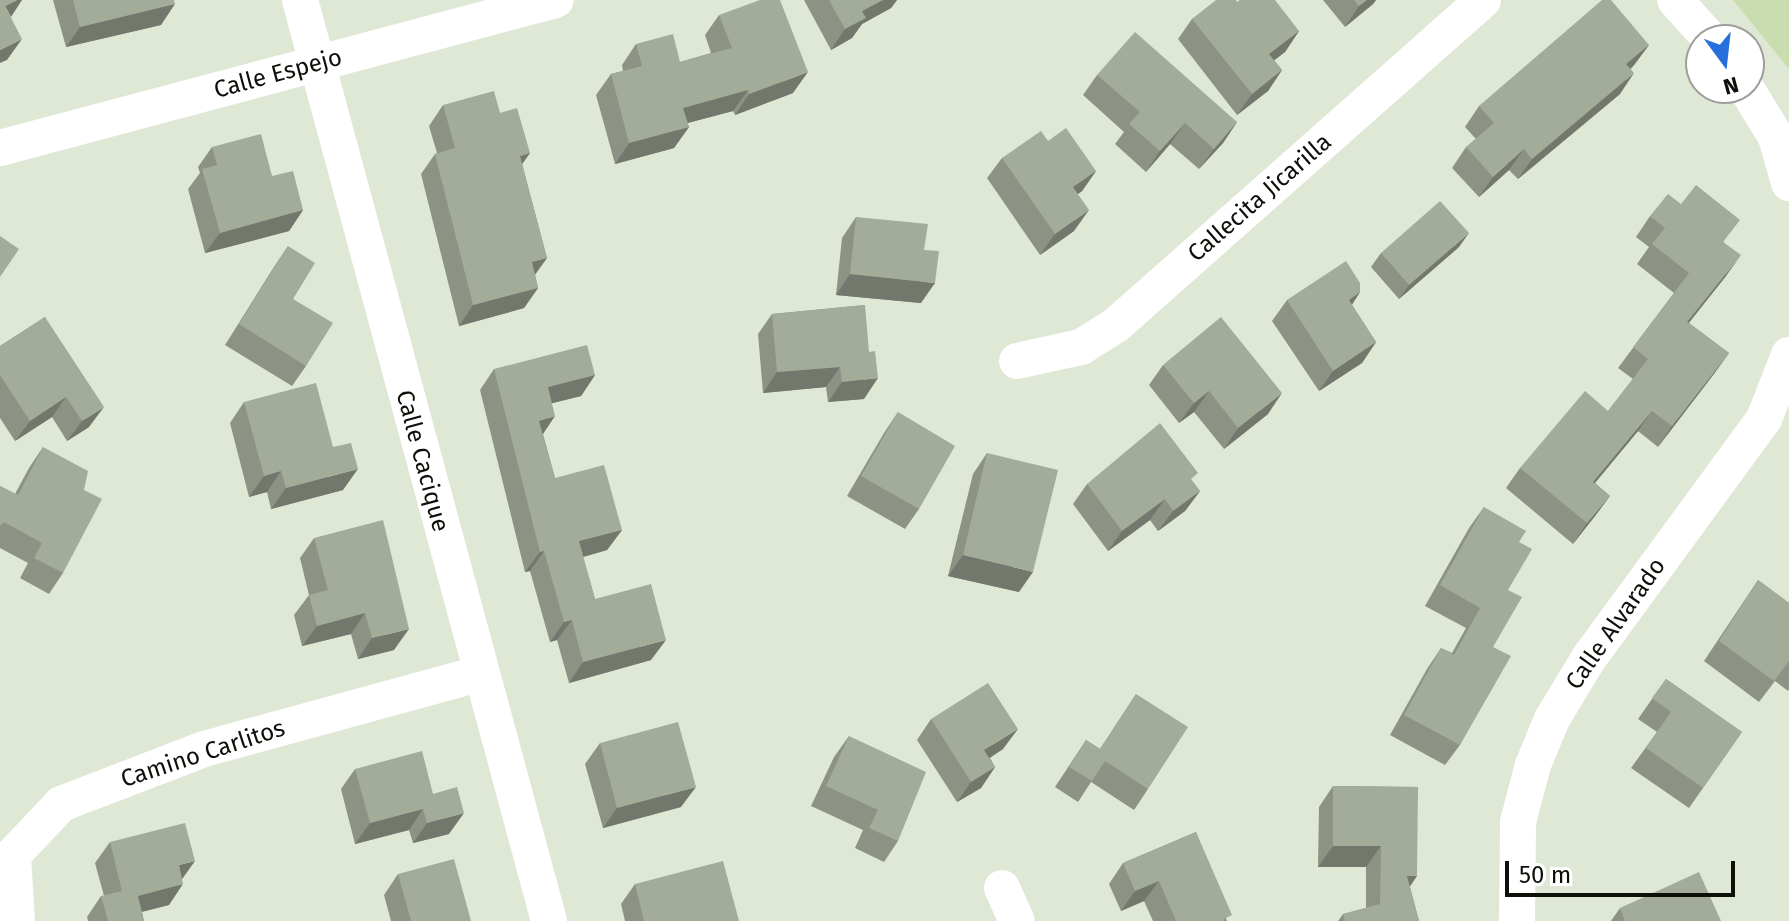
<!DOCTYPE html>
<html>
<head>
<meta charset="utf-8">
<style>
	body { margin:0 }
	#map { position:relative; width:1789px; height:921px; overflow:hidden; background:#dfe7d5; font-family:"Fira Sans",sans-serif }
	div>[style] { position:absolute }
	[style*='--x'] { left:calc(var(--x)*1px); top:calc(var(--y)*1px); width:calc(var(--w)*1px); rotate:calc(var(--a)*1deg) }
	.green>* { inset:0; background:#caddb1 }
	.minor>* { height:36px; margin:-18px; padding:0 18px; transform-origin:18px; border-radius:18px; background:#fff }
	.wall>* { inset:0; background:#8c9384 }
	.shaded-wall>* { inset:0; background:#72786b }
	.building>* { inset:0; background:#a3ab99 }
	span { translate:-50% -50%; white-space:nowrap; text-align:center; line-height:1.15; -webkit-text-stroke:6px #fff; paint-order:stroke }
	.street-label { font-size:24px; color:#0d0f09 }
	.north { position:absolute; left:1685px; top:24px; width:80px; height:80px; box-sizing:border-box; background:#fff; border:2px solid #9e9f9d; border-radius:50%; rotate:165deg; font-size:22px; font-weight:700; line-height:32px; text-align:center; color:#0d0f09 }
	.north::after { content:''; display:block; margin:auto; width:28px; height:36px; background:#2570dc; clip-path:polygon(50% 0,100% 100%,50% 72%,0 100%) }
	.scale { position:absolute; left:1505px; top:861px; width:230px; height:36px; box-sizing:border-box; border:4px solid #0d0f09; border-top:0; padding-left:10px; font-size:24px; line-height:28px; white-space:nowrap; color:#0d0f09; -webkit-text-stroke:6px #fff; paint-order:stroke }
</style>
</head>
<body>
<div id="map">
	<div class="green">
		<i style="clip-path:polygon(1733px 0,1789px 0,1789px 69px)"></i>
	</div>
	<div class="minor">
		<i style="--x:300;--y:0;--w:954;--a:74.87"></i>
		<i style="--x:1675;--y:0;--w:54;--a:48"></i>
		<i style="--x:1746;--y:88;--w:57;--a:58.5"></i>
		<i style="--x:1776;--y:137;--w:48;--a:74.2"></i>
		<i style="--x:0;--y:148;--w:575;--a:-14.91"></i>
		<i style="--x:1017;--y:361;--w:66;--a:-12.3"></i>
		<i style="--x:1081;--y:347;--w:41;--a:-32.2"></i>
		<i style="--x:1116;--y:325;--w:490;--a:-41.5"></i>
		<i style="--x:1002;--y:888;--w:36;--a:66"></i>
		<i style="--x:17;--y:921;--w:66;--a:-93.5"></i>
		<i style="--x:13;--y:855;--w:70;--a:-46.7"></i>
		<i style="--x:61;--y:804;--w:153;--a:-21"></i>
		<i style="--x:204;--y:749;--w:284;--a:-15.3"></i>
		<i style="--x:1517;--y:921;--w:99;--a:-89.4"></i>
		<i style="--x:1518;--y:822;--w:59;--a:-75.3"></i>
		<i style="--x:1533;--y:765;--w:50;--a:-67.6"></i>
		<i style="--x:1552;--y:719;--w:71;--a:-58.8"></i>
		<i style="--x:1589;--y:658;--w:296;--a:-53.8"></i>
		<i style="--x:1764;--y:419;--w:69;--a:-68.7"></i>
	</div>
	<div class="wall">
		<i style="clip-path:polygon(53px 0,174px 0,161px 25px,66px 47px)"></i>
		<i style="clip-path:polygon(804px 0,897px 0,891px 8px,862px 24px,852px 38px,831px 50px)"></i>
		<i style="clip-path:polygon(1323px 0,1376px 0,1373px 4px,1345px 27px)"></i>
		<i style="clip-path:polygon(1237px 2px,1299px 31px,1285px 52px,1274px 60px,1282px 70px,1268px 91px,1237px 115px,1178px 39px,1192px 19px)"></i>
		<i style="clip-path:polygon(719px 15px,793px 93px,735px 115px,733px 111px,687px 123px,689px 127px,674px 148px,615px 164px,596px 95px,611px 74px,623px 71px,622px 65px,636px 44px,680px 62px,711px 53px,705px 35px)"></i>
		<i style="clip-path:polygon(1649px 45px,1631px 69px,1620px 94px,1518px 179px,1509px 170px,1479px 197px,1452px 168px,1466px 147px,1476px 139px,1465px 127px,1479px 106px)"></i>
		<i style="clip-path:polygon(1097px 75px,1237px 122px,1223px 143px,1199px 169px,1170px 144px,1146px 172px,1115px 144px,1124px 132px,1083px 95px)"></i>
		<i style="clip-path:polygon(443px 105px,500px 113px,530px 153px,522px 164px,547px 258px,535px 275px,538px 288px,524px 308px,459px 326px,421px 174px,435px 154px,437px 153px,429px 126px)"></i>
		<i style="clip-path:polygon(1048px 141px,1096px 171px,1082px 191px,1078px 194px,1074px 231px,1040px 255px,987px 178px,1002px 158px)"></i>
		<i style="clip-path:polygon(212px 147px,272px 176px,303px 210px,289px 231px,205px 253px,188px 189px,200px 173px,198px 167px)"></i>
		<i style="clip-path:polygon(1650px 216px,1724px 242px,1726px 276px,1689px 323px,1729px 353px,1658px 447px,1638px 431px,1595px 483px,1610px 496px,1595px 516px,1573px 544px,1506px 488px,1520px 468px,1608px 411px,1633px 379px,1618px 368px,1674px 293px,1637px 264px,1649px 247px,1636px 237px)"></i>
		<i style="clip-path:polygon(856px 217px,924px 250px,921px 303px,836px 295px,842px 238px)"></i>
		<i style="clip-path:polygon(288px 246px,293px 299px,306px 366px,292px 386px,225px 345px,274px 267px)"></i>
		<i style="clip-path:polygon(1459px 247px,1399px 299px,1371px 267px,1381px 253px)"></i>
		<i style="clip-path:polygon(1360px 292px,1352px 305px,1376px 342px,1362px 363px,1319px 391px,1272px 321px,1287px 300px)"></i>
		<i style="clip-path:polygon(865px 305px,864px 399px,828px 402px,826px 387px,763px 393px,758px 334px,772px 314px)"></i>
		<i style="clip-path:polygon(45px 317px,89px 427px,67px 441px,52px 417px,15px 441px,0 418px,0 346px)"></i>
		<i style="clip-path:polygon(1163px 365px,1268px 414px,1224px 449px,1194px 412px,1179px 423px,1149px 385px)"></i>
		<i style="clip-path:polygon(494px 369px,595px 375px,581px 396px,552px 403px,543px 434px,555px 478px,622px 530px,607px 550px,583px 557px,595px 599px,651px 660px,569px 683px,557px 640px,550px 642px,530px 571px,525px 572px,480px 390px)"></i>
		<i style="clip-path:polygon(244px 402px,343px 490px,271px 509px,267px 492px,249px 497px,230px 423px)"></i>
		<i style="clip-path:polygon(898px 412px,919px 509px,905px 529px,847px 496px,884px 433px)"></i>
		<i style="clip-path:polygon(43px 447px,63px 573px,49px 594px,20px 578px,28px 563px,0 548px,0 486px,15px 494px,29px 468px)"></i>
		<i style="clip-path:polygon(987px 453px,1019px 592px,948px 576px,973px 474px)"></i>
		<i style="clip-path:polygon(1192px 481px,1200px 491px,1185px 511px,1158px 531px,1150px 520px,1108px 551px,1073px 504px,1087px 484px)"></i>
		<i style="clip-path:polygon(1484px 507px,1519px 542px,1508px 590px,1493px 647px,1460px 745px,1445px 765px,1390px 735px,1427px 669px,1441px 648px,1452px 653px,1466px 628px,1425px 606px,1469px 528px)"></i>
		<i style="clip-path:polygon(314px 538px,394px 650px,358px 659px,351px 634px,302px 646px,294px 615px,309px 595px,300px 558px)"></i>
		<i style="clip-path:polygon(1758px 580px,1789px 603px,1789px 689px,1788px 691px,1775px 681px,1759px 702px,1704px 661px)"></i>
		<i style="clip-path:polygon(1666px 679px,1742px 732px,1689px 808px,1631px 768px,1657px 732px,1638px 719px)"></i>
		<i style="clip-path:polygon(1136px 694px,1148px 789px,1134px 810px,1091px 782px,1078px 802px,1055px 787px,1086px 740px,1100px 749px)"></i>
		<i style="clip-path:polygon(931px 719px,1003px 749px,990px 758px,995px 767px,981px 788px,957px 802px,917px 740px)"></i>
		<i style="clip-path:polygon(849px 736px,898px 841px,884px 862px,855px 848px,863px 830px,811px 806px,834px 757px)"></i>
		<i style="clip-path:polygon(600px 743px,681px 807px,603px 828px,585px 764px)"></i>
		<i style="clip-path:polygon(355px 769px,433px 794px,449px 834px,413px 843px,409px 830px,355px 844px,341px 789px)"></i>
		<i style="clip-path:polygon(1333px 786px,1418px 787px,1410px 887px,1419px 921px,1338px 921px,1343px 914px,1366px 908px,1366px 867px,1318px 867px,1319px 807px)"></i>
		<i style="clip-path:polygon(1196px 832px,1227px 921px,1153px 921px,1144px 901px,1121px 911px,1109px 884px,1123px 863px)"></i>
		<i style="clip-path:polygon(110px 842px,182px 879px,169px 905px,142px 912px,144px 921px,88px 921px,87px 917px,101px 896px,104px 896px,95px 863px)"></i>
		<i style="clip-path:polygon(398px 874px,471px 921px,391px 921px,384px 895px)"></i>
		<i style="clip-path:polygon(635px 884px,739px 921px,625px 921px,621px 904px)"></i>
		<i style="clip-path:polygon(1620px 908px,1721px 921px,1611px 921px)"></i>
	</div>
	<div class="shaded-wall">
		<i style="clip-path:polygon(17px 0,22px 0,11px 17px,5px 6px)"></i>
		<i style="clip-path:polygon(883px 0,897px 0,891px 8px,862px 24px,852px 38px,831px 50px,845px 29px,862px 11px)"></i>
		<i style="clip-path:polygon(1367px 0,1376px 0,1373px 4px,1345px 27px,1359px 6px)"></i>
		<i style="clip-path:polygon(175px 4px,161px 25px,66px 47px,80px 27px)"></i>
		<i style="clip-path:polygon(1299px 31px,1285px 52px,1255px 75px,1269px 54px)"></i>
		<i style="clip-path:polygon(22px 39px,7px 60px,0 63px,0 50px)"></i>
		<i style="clip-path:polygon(1649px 45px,1634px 65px,1612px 84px,1626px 64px)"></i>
		<i style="clip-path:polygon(1282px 70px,1268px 91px,1237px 115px,1252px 94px)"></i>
		<i style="clip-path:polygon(808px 72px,793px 93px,735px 115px,749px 94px)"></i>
		<i style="clip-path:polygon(1634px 73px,1620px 94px,1518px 179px,1532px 159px)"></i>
		<i style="clip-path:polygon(748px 90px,733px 111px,669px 128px,683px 108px)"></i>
		<i style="clip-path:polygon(1237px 122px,1223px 143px,1199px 169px,1214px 149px)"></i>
		<i style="clip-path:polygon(1185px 123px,1170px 144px,1146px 172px,1160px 151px)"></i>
		<i style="clip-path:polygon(689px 127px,674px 148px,615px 164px,629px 143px)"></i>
		<i style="clip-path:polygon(1524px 149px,1509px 170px,1479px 197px,1493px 177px)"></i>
		<i style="clip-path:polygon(530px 153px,515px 174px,520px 156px)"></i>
		<i style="clip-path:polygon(1096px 171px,1082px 191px,1058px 208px,1073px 187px)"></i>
		<i style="clip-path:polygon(303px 210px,289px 231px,205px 253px,220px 233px)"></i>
		<i style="clip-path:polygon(1089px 210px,1074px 231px,1040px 255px,1055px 234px)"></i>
		<i style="clip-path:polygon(1469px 233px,1459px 247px,1399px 299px,1409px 285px)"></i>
		<i style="clip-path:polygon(1741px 255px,1726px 276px,1673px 342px,1687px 322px)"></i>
		<i style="clip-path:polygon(547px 258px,532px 278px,532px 262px)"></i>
		<i style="clip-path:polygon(850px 274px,935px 283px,921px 303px,836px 295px)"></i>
		<i style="clip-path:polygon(538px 288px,524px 308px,459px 326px,473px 305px)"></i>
		<i style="clip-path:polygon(1360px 292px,1346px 313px,1349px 300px)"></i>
		<i style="clip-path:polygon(1376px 342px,1362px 363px,1319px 391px,1333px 371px)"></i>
		<i style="clip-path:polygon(1729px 353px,1714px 374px,1658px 447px,1672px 426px)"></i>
		<i style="clip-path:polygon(840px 367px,826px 387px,763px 393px,777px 372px)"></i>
		<i style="clip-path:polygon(595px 375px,581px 396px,533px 408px,548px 387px)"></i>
		<i style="clip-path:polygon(878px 378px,864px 399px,828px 402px,842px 382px)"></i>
		<i style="clip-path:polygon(1209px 391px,1194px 412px,1179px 423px,1194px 403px)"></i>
		<i style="clip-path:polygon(1282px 393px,1268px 414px,1224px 449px,1238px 428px)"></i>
		<i style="clip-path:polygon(66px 397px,52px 417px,15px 441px,30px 421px)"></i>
		<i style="clip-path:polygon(104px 407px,89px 427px,67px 441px,82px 421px)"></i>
		<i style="clip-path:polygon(1652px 411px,1638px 431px,1579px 502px,1593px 482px)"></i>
		<i style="clip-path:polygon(555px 416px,541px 437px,539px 421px)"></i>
		<i style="clip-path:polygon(358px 469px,343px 490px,271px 509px,286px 488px)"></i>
		<i style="clip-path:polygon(281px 471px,267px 492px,249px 497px,264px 476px)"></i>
		<i style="clip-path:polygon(1200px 491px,1185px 511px,1158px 531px,1173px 511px)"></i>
		<i style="clip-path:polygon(1610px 496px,1595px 516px,1573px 544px,1587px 523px)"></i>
		<i style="clip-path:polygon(1165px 499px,1150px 520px,1108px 551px,1122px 531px)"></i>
		<i style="clip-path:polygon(622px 530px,607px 550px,565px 562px,579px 541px)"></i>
		<i style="clip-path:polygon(544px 551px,530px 571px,525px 572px,540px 552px)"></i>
		<i style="clip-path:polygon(963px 555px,1033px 572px,1019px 592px,948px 576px)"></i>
		<i style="clip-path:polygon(365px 613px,351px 634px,302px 646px,317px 626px)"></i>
		<i style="clip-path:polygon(572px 620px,557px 640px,550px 642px,564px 622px)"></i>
		<i style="clip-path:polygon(409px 629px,394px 650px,358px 659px,372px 638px)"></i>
		<i style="clip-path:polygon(666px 640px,651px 660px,569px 683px,583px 662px)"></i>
		<i style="clip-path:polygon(1018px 729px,1003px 749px,970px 770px,984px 750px)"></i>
		<i style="clip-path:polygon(995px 767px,981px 788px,957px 802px,971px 782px)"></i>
		<i style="clip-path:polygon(696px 787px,681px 807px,603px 828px,617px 808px)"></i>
		<i style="clip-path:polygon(423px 809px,409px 830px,355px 844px,370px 823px)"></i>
		<i style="clip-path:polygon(464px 813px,449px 834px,413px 843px,427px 823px)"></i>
		<i style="clip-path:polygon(1333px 846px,1381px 846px,1366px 867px,1318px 867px)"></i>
		<i style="clip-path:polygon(195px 861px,180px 882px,179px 865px)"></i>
		<i style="clip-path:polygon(1407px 876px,1417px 876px,1403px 897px)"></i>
		<i style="clip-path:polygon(1159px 881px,1144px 901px,1121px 911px,1135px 891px)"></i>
		<i style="clip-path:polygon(183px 884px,169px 905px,124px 916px,138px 896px)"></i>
	</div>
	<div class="building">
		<i style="clip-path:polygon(0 0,17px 0,5px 6px,22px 39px,0 50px)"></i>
		<i style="clip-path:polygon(73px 0,174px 0,175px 4px,80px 27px)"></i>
		<i style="clip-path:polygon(760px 0,780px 0,808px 72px,749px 94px,748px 90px,683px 108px,689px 127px,629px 143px,611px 74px,642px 66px,636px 44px,673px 34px,680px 62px,732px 48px,719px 15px)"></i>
		<i style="clip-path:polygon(829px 0,883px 0,862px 11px,866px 18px,845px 29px)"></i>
		<i style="clip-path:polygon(1216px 0,1236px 0,1237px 2px,1240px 0,1275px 0,1299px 31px,1269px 54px,1282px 70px,1252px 94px,1192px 19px)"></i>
		<i style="clip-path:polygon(1354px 0,1367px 0,1359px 6px)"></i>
		<i style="clip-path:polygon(1602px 0,1611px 0,1649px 45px,1626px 64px,1634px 73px,1532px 159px,1524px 149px,1493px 177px,1466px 147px,1494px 123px,1479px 106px)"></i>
		<i style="clip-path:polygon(1135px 32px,1237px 122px,1214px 149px,1185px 123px,1160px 151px,1129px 124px,1140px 112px,1097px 75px)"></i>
		<i style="clip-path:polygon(494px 91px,500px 113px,517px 108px,530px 153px,520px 156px,547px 258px,532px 262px,538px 288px,473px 305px,435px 154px,455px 148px,443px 105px)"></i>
		<i style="clip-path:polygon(1066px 128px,1096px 171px,1073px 187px,1089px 210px,1055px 234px,1002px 158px,1041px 131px,1048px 141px)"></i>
		<i style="clip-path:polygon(261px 134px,272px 176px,293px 171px,303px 210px,220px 233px,202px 169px,217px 165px,212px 147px)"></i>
		<i style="clip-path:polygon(1696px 185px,1740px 220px,1723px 242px,1741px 255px,1687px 322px,1729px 353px,1672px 426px,1652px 411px,1593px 482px,1610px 496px,1587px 523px,1520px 468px,1585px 391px,1608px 411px,1648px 359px,1633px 347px,1689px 273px,1652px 244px,1665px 228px,1650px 216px,1668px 194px,1681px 204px)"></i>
		<i style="clip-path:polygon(1440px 201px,1469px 233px,1409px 285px,1381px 253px)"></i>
		<i style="clip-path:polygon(856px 217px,928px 224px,924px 250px,939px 251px,935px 283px,850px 274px)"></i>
		<i style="clip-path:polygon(0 236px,19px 249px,0 277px)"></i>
		<i style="clip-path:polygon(288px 246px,315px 263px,293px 299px,333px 323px,306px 366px,239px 324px)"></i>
		<i style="clip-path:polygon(1346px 261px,1360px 283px,1360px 292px,1349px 300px,1376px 342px,1333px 371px,1287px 300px)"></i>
		<i style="clip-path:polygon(865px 305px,869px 352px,875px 351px,878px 378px,842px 382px,840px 367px,777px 372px,772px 314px)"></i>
		<i style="clip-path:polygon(45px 317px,104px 407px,82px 421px,66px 397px,30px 421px,0 375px,0 346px)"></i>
		<i style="clip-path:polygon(1221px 317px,1282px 393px,1238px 428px,1209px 391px,1194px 403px,1163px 365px)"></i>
		<i style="clip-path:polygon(587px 345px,595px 375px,548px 387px,555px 416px,539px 421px,555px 478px,604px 465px,622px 530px,579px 541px,595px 599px,651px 584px,666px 640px,583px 662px,572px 620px,564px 622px,544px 551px,540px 552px,494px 369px)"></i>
		<i style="clip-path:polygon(316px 383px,333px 447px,351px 443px,358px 469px,286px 488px,281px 471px,264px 476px,244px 402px)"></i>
		<i style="clip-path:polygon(898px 412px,955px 446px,919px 509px,861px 476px)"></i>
		<i style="clip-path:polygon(1160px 423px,1198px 473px,1191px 479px,1200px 491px,1173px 511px,1165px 499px,1122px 531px,1087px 484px)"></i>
		<i style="clip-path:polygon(43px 447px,88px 471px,84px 490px,102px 499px,63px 573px,34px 558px,42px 543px,4px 522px,0 526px,0 486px,18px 495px)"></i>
		<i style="clip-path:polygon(987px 453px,1058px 470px,1033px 572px,963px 555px)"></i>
		<i style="clip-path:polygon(1484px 507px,1526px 531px,1519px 542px,1532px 549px,1508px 590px,1522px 597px,1493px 647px,1511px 656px,1460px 745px,1404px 715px,1441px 648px,1454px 655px,1480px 608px,1440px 585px)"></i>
		<i style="clip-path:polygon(383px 520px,409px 629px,372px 638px,365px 613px,317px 626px,309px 595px,328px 590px,314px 538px)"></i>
		<i style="clip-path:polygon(1758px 580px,1789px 603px,1789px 661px,1774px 681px,1719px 641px)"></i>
		<i style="clip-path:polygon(1666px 679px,1742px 732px,1703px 788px,1646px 748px,1671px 712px,1652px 698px)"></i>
		<i style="clip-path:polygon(988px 683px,1018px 729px,984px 750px,995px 767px,971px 782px,931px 719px)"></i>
		<i style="clip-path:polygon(1136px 694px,1188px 727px,1148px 789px,1105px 761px,1092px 781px,1069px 767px,1086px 740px,1100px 749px)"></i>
		<i style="clip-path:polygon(678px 722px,696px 787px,617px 808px,600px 743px)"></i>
		<i style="clip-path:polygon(849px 736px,926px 772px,898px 841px,869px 828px,878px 810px,826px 786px)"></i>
		<i style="clip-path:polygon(422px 751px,433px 794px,457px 787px,464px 813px,427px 823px,423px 809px,370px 823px,355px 769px)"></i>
		<i style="clip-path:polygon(1333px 786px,1418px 787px,1417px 876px,1407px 876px,1419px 921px,1345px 921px,1343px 914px,1380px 904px,1381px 846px,1333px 846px)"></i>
		<i style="clip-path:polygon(185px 823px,195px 861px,179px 865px,183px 884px,138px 896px,144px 921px,108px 921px,101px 896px,122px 891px,110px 842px)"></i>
		<i style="clip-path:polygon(1196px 832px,1232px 915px,1224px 919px,1224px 921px,1176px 921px,1159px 881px,1135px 891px,1123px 863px)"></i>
		<i style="clip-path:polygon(454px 859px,471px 921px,411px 921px,398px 874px)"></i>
		<i style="clip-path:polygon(723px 861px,739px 921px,644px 921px,635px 884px)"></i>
		<i style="clip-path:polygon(1699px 872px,1721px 921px,1625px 921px,1620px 908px)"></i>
	</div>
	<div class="street-label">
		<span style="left:278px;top:74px;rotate:-15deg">Calle Espejo</span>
		<span style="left:1260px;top:198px;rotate:-41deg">Callecita Jicarilla</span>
		<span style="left:422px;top:461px;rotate:75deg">Calle Cacique</span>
		<span style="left:1616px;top:624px;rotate:-55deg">Calle Alvarado</span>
		<span style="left:203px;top:754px;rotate:-18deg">Camino Carlitos</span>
	</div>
	<div class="north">N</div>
	<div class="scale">50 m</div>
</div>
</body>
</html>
